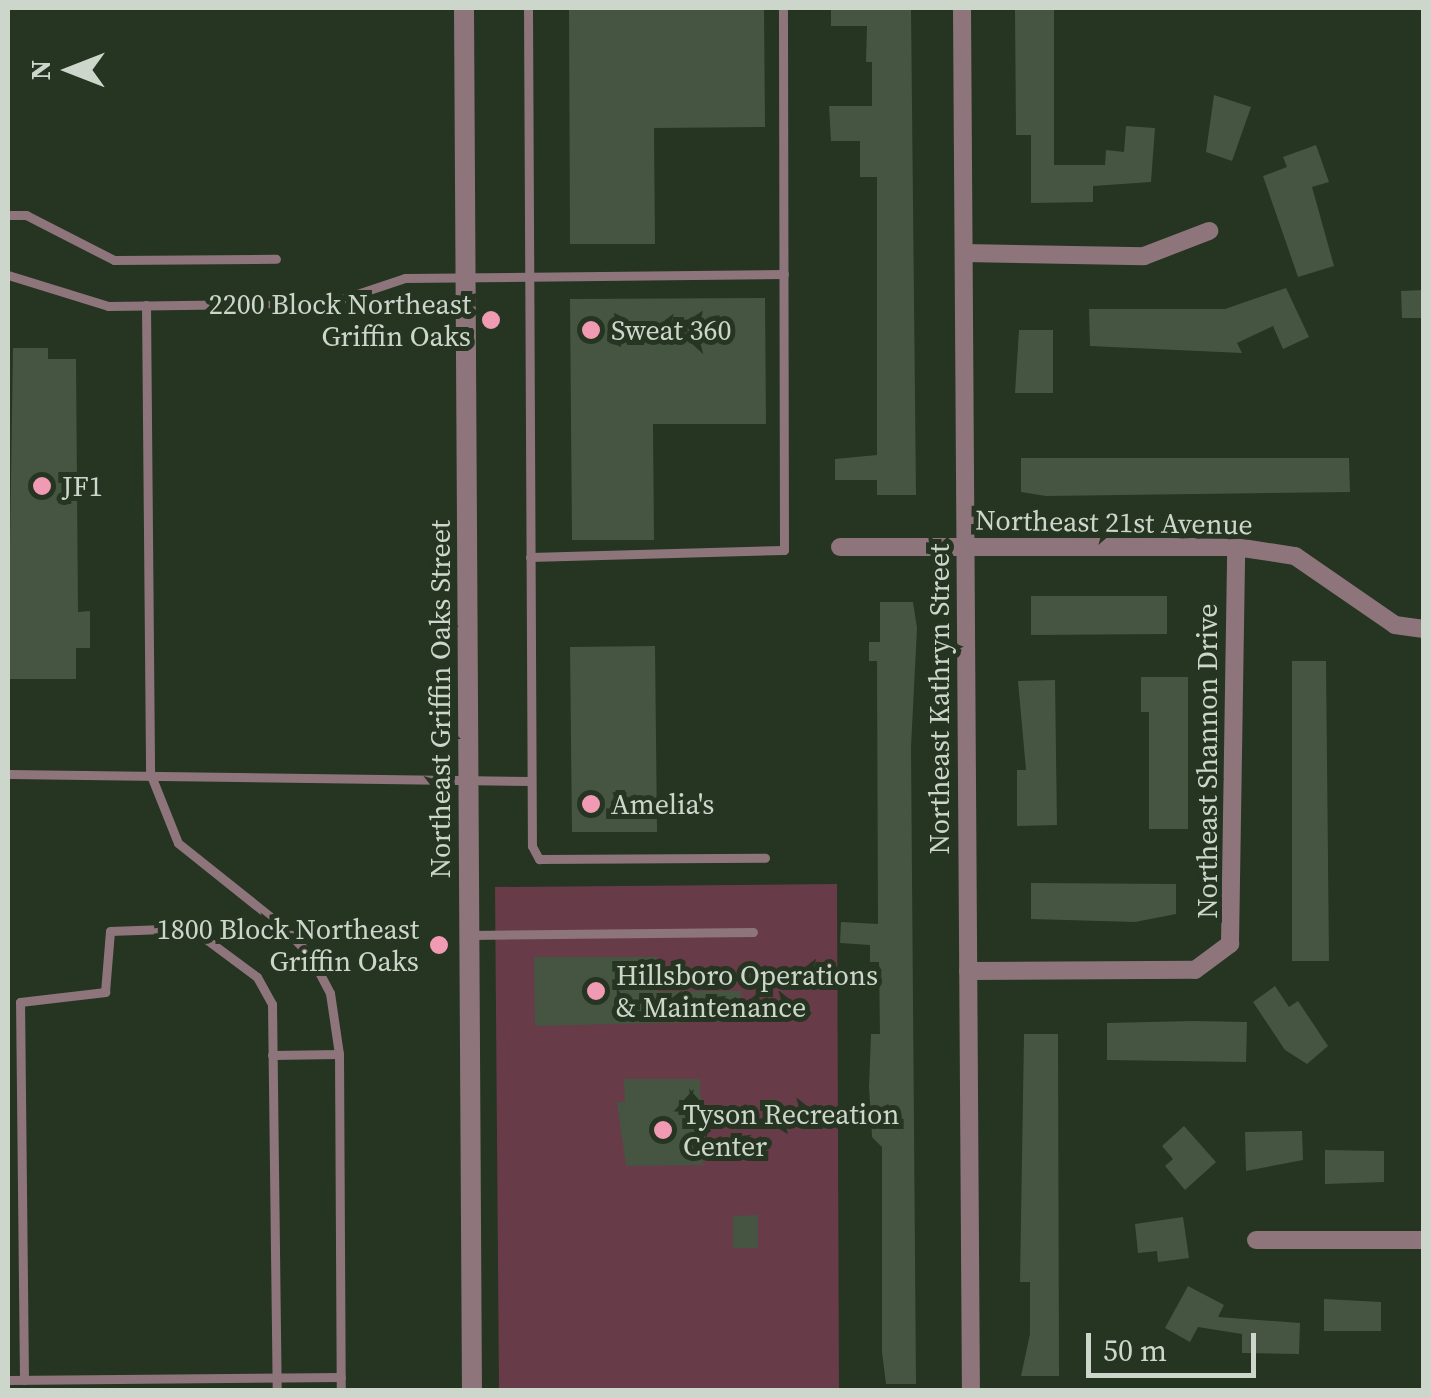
<!DOCTYPE html>
<html>
<head>
<meta charset="utf-8">
<style>
	body { margin:0 }
	#map { position:relative; width:1431px; height:1398px; overflow:hidden; background:#263422; font-family:"Source Serif 4",serif }
	div>[style] { position:absolute }
	[style*='--x'] { left:calc(var(--x)*1px); top:calc(var(--y)*1px); width:calc(var(--w)*1px); rotate:calc(var(--a)*1deg) }
	.green>* { inset:0; background:#673b48 }
	.building>* { inset:0; background:#465541 }
	.service>* { height:9px; margin:-4.5px; padding:0 4.5px; transform-origin:4.5px; border-radius:4.5px; background:#8d757b }
	.minor>* { height:18px; margin:-9px; padding:0 9px; transform-origin:9px; border-radius:9px; background:#8d757b }
	.tertiary>* { height:20px; margin:-10px; padding:0 10px; transform-origin:10px; border-radius:10px; background:#8d757b }
	.dots>* { width:28px; height:28px; translate:-50% -50%; box-sizing:border-box; border:5px solid #263422; border-radius:50% }
	span { translate:-50% -50%; white-space:nowrap; text-align:center; line-height:1.15; -webkit-text-stroke:10px #263422; paint-order:stroke }
	.poi-label { font-size:28px; color:#cdd6cb }
	.right { translate:-100% -50%; text-align:right }
	.left { translate:0 -50%; text-align:left }
	.street-label { font-size:28px; color:#cdd6cb }
	.frame { position:absolute; inset:0; border:10px solid #cdd6cb; pointer-events:none }
	.north { position:absolute; left:20px; top:20px; width:100px; height:100px; -webkit-text-stroke:8px #263422; paint-order:stroke; rotate:270deg; font-size:28px; font-weight:700; line-height:40px; text-align:center; color:#cdd6cb }
	.north::after { content:''; display:block; margin:auto; width:35px; height:45px; background:#cdd6cb; clip-path:polygon(50% 0,100% 100%,50% 72%,0 100%) }
	.scale { position:absolute; left:1086px; top:1333px; width:170px; height:45px; box-sizing:border-box; border:5px solid #cdd6cb; border-top:0; padding-left:12px; font-size:30px; line-height:35px; white-space:nowrap; color:#cdd6cb; -webkit-text-stroke:8px #263422; paint-order:stroke }
</style>
</head>
<body>
<div id="map">
	<div class="green">
		<i style="clip-path:polygon(837px 884px,839px 1390px,499px 1390px,495px 887px)"></i>
	</div>
	<div class="building">
		<i style="clip-path:polygon(569px 8px,764px 8px,765px 127px,654px 128px,655px 244px,570px 244px)"></i>
		<i style="clip-path:polygon(831px 8px,911px 8px,916px 495px,877px 495px,877px 480px,835px 480px,835px 459px,877px 455px,877px 177px,860px 177px,860px 141px,831px 141px,829px 106px,872px 106px,872px 62px,866px 62px,867px 26px,831px 26px)"></i>
		<i style="clip-path:polygon(1054px 8px,1054px 165px,1105px 165px,1106px 150px,1124px 152px,1126px 126px,1155px 128px,1151px 182px,1093px 186px,1093px 202px,1031px 203px,1031px 135px,1016px 135px,1015px 10px)"></i>
		<i style="clip-path:polygon(1214px 95px,1251px 107px,1232px 161px,1206px 152px)"></i>
		<i style="clip-path:polygon(1316px 145px,1329px 182px,1312px 187px,1334px 266px,1298px 277px,1263px 176px,1287px 167px,1283px 157px)"></i>
		<i style="clip-path:polygon(1286px 288px,1309px 337px,1283px 349px,1273px 326px,1237px 343px,1242px 353px,1090px 346px,1089px 309px,1225px 309px)"></i>
		<i style="clip-path:polygon(1424px 290px,1424px 318px,1402px 318px,1401px 291px)"></i>
		<i style="clip-path:polygon(765px 298px,766px 424px,653px 424px,654px 540px,572px 540px,570px 299px)"></i>
		<i style="clip-path:polygon(1019px 330px,1053px 330px,1053px 393px,1015px 393px)"></i>
		<i style="clip-path:polygon(13px 348px,48px 348px,48px 359px,76px 359px,78px 612px,90px 611px,90px 648px,76px 648px,76px 679px,8px 679px)"></i>
		<i style="clip-path:polygon(1021px 458px,1349px 458px,1350px 492px,1046px 496px,1021px 492px)"></i>
		<i style="clip-path:polygon(1031px 596px,1167px 596px,1167px 634px,1031px 635px)"></i>
		<i style="clip-path:polygon(880px 602px,913px 602px,917px 628px,911px 747px,916px 1384px,886px 1384px,882px 1352px,882px 1147px,872px 1137px,869px 1087px,871px 1034px,880px 1034px,879px 962px,870px 962px,870px 945px,840px 943px,841px 922px,878px 924px,877px 661px,869px 661px,869px 642px,880px 642px)"></i>
		<i style="clip-path:polygon(655px 646px,657px 832px,572px 832px,570px 647px)"></i>
		<i style="clip-path:polygon(1292px 661px,1326px 661px,1329px 961px,1292px 961px)"></i>
		<i style="clip-path:polygon(1141px 677px,1188px 677px,1188px 829px,1149px 829px,1149px 712px,1141px 712px)"></i>
		<i style="clip-path:polygon(1055px 680px,1057px 825px,1017px 826px,1017px 770px,1026px 770px,1018px 681px)"></i>
		<i style="clip-path:polygon(1031px 883px,1176px 884px,1176px 914px,1135px 922px,1031px 919px)"></i>
		<i style="clip-path:polygon(534px 957px,657px 957px,657px 991px,741px 991px,742px 1021px,535px 1026px)"></i>
		<i style="clip-path:polygon(1275px 986px,1289px 1007px,1298px 1001px,1328px 1046px,1307px 1064px,1285px 1050px,1253px 1002px)"></i>
		<i style="clip-path:polygon(1194px 1021px,1247px 1022px,1246px 1062px,1107px 1060px,1107px 1023px)"></i>
		<i style="clip-path:polygon(1024px 1034px,1058px 1034px,1059px 1376px,1021px 1376px,1030px 1334px,1030px 1282px,1020px 1282px)"></i>
		<i style="clip-path:polygon(624px 1079px,700px 1079px,703px 1165px,626px 1166px,617px 1102px,625px 1102px)"></i>
		<i style="clip-path:polygon(1184px 1126px,1216px 1162px,1185px 1190px,1165px 1166px,1173px 1159px,1162px 1146px)"></i>
		<i style="clip-path:polygon(1302px 1131px,1303px 1160px,1246px 1171px,1245px 1132px)"></i>
		<i style="clip-path:polygon(1325px 1150px,1384px 1151px,1384px 1182px,1325px 1184px)"></i>
		<i style="clip-path:polygon(758px 1215px,758px 1248px,733px 1248px,733px 1216px)"></i>
		<i style="clip-path:polygon(1183px 1217px,1189px 1258px,1158px 1262px,1157px 1251px,1138px 1253px,1135px 1224px)"></i>
		<i style="clip-path:polygon(1188px 1286px,1224px 1305px,1218px 1317px,1300px 1323px,1299px 1354px,1242px 1353px,1242px 1334px,1198px 1327px,1190px 1342px,1165px 1328px)"></i>
		<i style="clip-path:polygon(1324px 1299px,1381px 1302px,1381px 1331px,1324px 1331px)"></i>
	</div>
	<div class="service">
		<i style="--x:528;--y:8;--w:838;--a:89.73"></i>
		<i style="--x:532;--y:846;--w:15;--a:62"></i>
		<i style="--x:539;--y:859;--w:226;--a:-0.3"></i>
		<i style="--x:8;--y:215;--w:18;--a:0"></i>
		<i style="--x:26;--y:215;--w:99;--a:27.1"></i>
		<i style="--x:114;--y:260;--w:162;--a:-0.4"></i>
		<i style="--x:8;--y:275;--w:105;--a:17.2"></i>
		<i style="--x:108;--y:306;--w:222;--a:-0.8"></i>
		<i style="--x:330;--y:303;--w:79;--a:-18.4"></i>
		<i style="--x:405;--y:278;--w:379;--a:-0.6"></i>
		<i style="--x:146;--y:305;--w:468;--a:89.5"></i>
		<i style="--x:150;--y:773;--w:75;--a:68.2"></i>
		<i style="--x:178;--y:843;--w:133;--a:38.6"></i>
		<i style="--x:282;--y:926;--w:40;--a:46"></i>
		<i style="--x:310;--y:955;--w:43;--a:62.2"></i>
		<i style="--x:330;--y:993;--w:62;--a:81.6"></i>
		<i style="--x:339;--y:1054;--w:336;--a:89.7"></i>
		<i style="--x:530;--y:557;--w:254;--a:-1.6"></i>
		<i style="--x:784;--y:550;--w:542;--a:-90.11"></i>
		<i style="--x:8;--y:774;--w:523;--a:0.77"></i>
		<i style="--x:471;--y:935;--w:282;--a:-0.6"></i>
		<i style="--x:272;--y:1055;--w:67;--a:-0.9"></i>
		<i style="--x:8;--y:1380;--w:333;--a:-0.5"></i>
		<i style="--x:24;--y:1380;--w:378;--a:-90.6"></i>
		<i style="--x:20;--y:1002;--w:86;--a:-6.7"></i>
		<i style="--x:105;--y:992;--w:61;--a:-85.3"></i>
		<i style="--x:110;--y:931;--w:81;--a:-2.1"></i>
		<i style="--x:191;--y:928;--w:82;--a:36.6"></i>
		<i style="--x:257;--y:977;--w:31;--a:61"></i>
		<i style="--x:272;--y:1004;--w:386;--a:89.3"></i>
	</div>
	<div class="minor">
		<i style="--x:962;--y:8;--w:1382;--a:89.63"></i>
		<i style="--x:964;--y:253;--w:180;--a:1"></i>
		<i style="--x:1144;--y:256;--w:70;--a:-21"></i>
		<i style="--x:840;--y:547;--w:396;--a:0"></i>
		<i style="--x:1236;--y:547;--w:60;--a:8.7"></i>
		<i style="--x:1295;--y:556;--w:121;--a:34.6"></i>
		<i style="--x:1395;--y:625;--w:29;--a:8"></i>
		<i style="--x:968;--y:971;--w:227;--a:-0.3"></i>
		<i style="--x:1195;--y:970;--w:44;--a:-36.6"></i>
		<i style="--x:1230;--y:944;--w:397;--a:-89.1"></i>
		<i style="--x:1256;--y:1240;--w:168;--a:0"></i>
	</div>
	<div class="tertiary">
		<i style="--x:464;--y:8;--w:1382;--a:89.67"></i>
	</div>
	<div class="dots">
		<i style="left:491px;top:320px;background:#f19ab3"></i>
		<i style="left:591px;top:330px;background:#f19ab3"></i>
		<i style="left:42px;top:486px;background:#f19ab3"></i>
		<i style="left:591px;top:804px;background:#f19ab3"></i>
		<i style="left:439px;top:945px;background:#f19ab3"></i>
		<i style="left:596px;top:991px;background:#f19ab3"></i>
		<i style="left:663px;top:1130px;background:#f19ab3"></i>
	</div>
	<div class="poi-label">
		<span class="right" style="left:471px;top:320px">2200 Block Northeast<br>Griffin Oaks</span>
		<span class="left" style="left:611px;top:330px">Sweat 360</span>
		<span class="left" style="left:62px;top:486px">JF1</span>
		<span class="left" style="left:611px;top:804px">Amelia's</span>
		<span class="right" style="left:419px;top:945px">1800 Block Northeast<br>Griffin Oaks</span>
		<span class="left" style="left:616px;top:991px">Hillsboro Operations<br>&amp; Maintenance</span>
		<span class="left" style="left:683px;top:1130px">Tyson Recreation<br>Center</span>
	</div>
	<div class="street-label">
		<span style="left:1114px;top:522px;rotate:1deg">Northeast 21st Avenue</span>
		<span style="left:440px;top:699px;rotate:-90deg">Northeast Griffin Oaks Street</span>
		<span style="left:939px;top:699px;rotate:-90deg">Northeast Kathryn Street</span>
		<span style="left:1207px;top:761px;rotate:-90deg">Northeast Shannon Drive</span>
	</div>
	<div class="frame"></div>
	<div class="north">N</div>
	<div class="scale">50 m</div>
</div>
</body>
</html>
